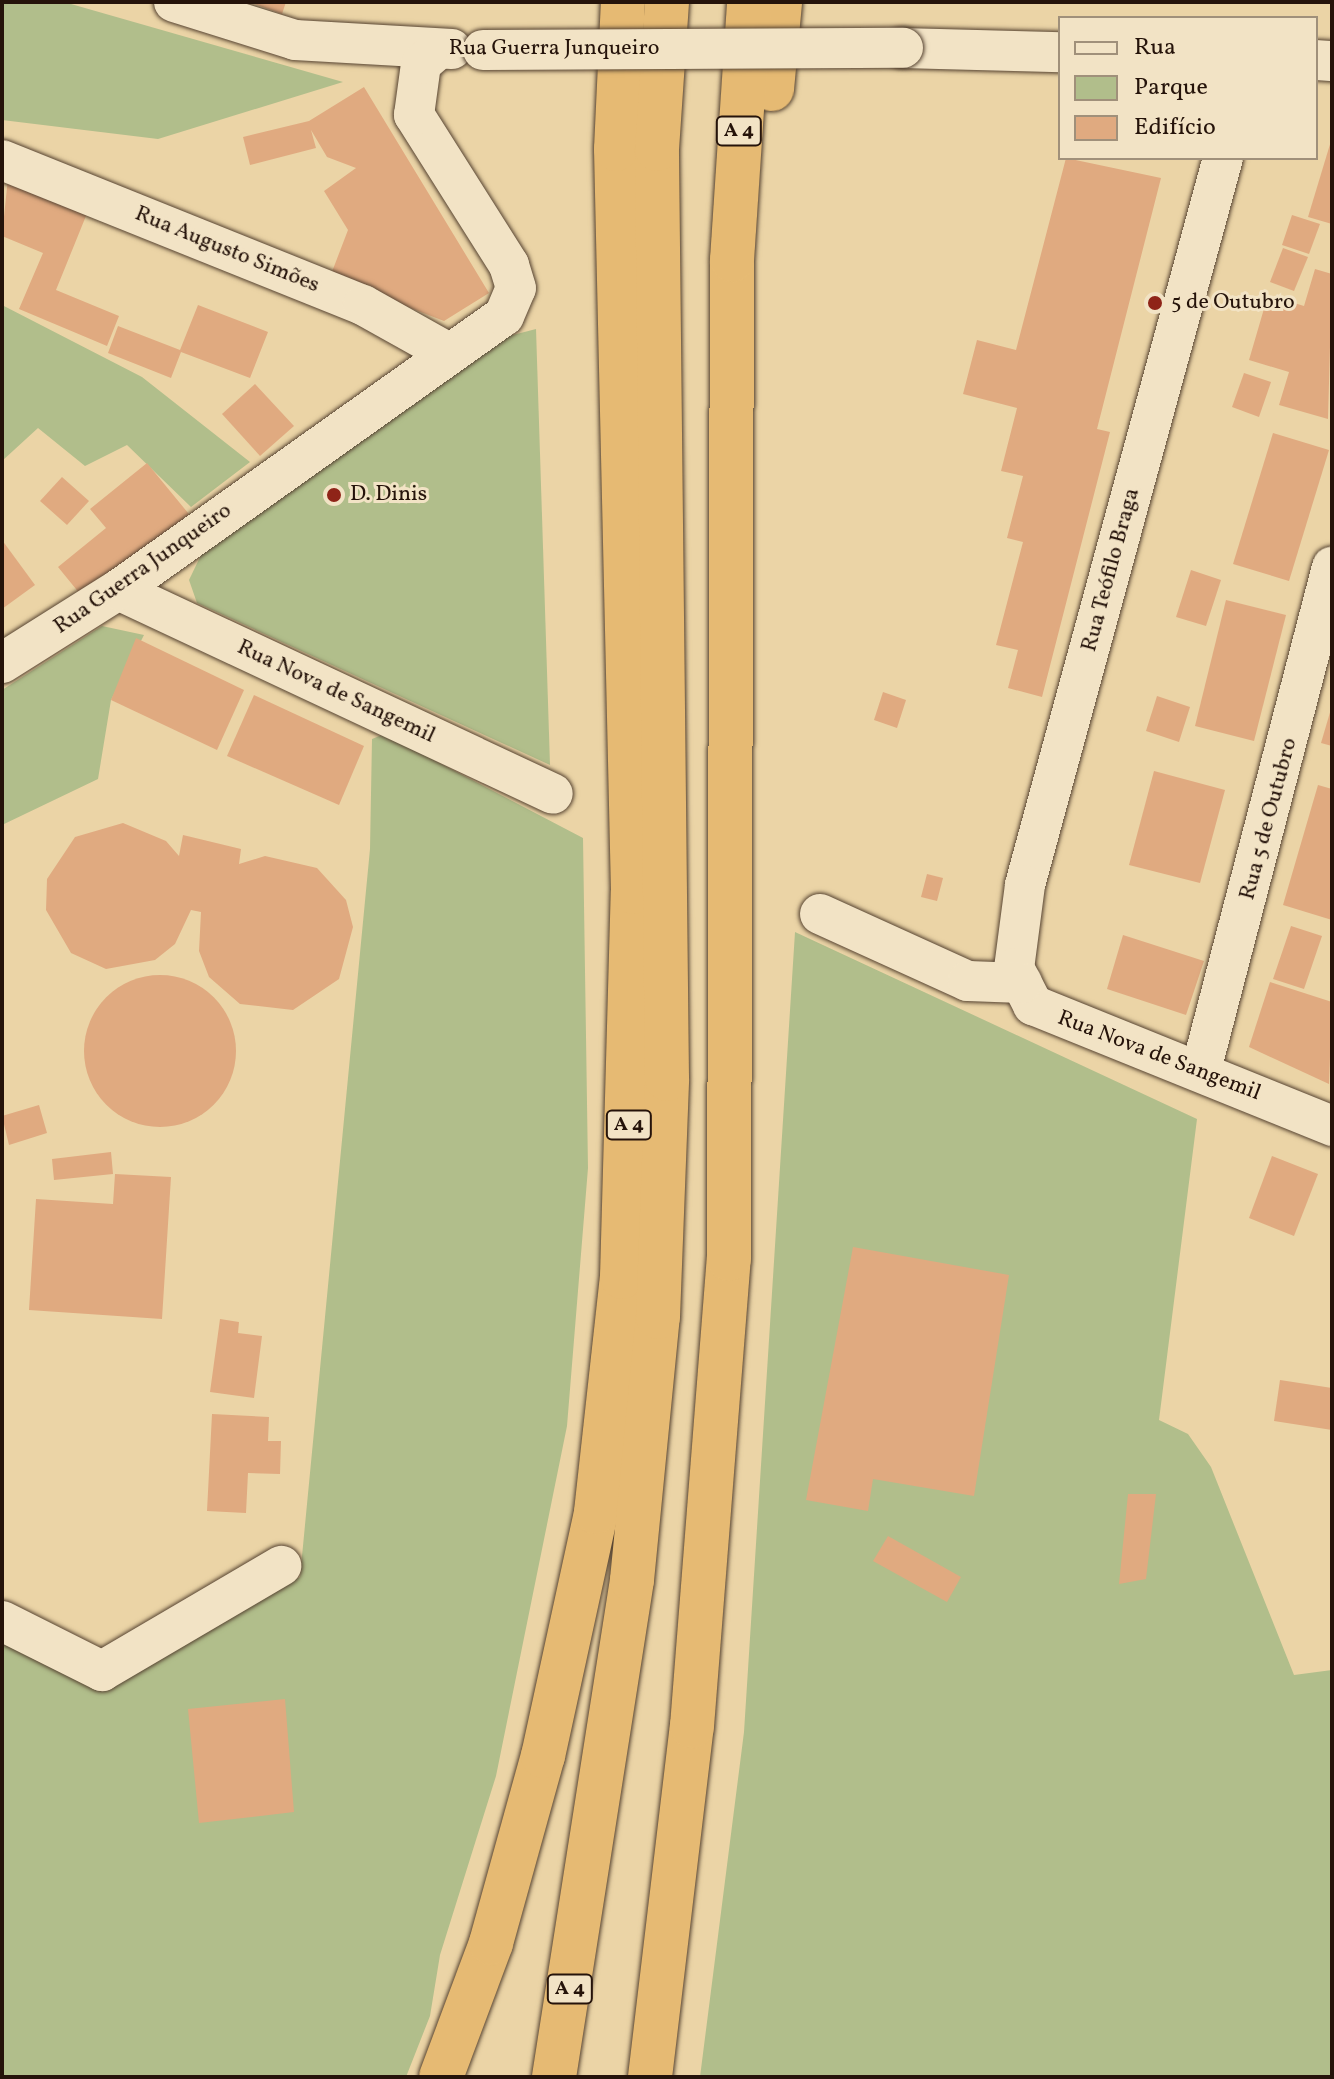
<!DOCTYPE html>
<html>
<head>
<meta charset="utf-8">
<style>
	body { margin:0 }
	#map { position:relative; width:1334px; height:2079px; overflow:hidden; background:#ebd4a6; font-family:Vollkorn,serif }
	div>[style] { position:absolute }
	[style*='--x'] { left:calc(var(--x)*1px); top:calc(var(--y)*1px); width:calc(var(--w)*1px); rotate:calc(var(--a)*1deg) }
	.green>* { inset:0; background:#b1be8b }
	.building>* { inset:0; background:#e0aa80 }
	.round { border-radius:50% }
	.roads { filter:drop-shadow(0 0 2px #564331) drop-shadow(0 0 2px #564331) }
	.street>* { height:40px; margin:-20px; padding:0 20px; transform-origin:20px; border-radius:20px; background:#f2e3c5 }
	.highway>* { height:44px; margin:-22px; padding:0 22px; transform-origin:22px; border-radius:22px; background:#e6ba73 }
	.bridges { filter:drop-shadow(0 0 2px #564331) drop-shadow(0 0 2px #564331) }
	.street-bridge>* { height:40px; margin:-20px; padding:0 20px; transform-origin:20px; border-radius:20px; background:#f2e3c5 }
	.dots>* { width:22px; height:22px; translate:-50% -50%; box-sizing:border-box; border:4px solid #f2e3c5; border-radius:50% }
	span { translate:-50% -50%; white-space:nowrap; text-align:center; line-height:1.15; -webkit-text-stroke:6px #f2e3c5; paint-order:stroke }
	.shield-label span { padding:2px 6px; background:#f2e3c5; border:2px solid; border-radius:6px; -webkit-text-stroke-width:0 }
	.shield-label { font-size:20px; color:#25130a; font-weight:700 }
	.street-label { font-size:22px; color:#25130a }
	.poi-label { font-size:22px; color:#25130a }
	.left { translate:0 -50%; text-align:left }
	.frame { position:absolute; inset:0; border:4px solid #25130a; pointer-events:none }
	.legend { position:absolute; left:1058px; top:16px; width:260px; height:144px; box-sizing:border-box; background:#f2e3c5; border:2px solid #a0907a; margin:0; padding:10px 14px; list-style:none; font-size:24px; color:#25130a }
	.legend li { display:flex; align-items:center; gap:16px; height:40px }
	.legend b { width:40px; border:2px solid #a0907a }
</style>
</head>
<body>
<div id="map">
	<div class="green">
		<i style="clip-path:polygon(2px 2px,64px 2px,343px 82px,158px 139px,2px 120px)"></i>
		<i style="clip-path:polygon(2px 305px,142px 377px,250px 462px,191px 507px,127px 445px,85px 466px,38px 428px,2px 461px)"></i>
		<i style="clip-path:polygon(536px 329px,550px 765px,197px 603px,189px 580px,202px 553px,509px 336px)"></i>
		<i style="clip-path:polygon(102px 626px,144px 635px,111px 700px,98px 779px,2px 825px,2px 690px)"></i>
		<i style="clip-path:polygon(384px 734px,583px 838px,588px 1168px,567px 1426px,496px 1776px,440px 1955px,430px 2016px,406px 2077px,2px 2077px,2px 1640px,87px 1684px,300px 1577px,370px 849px,372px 739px)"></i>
		<i style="clip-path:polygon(795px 932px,1197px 1119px,1159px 1420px,1188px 1434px,1211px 1467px,1294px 1675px,1332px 1670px,1332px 2077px,700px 2077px,744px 1732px)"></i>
	</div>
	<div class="building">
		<i style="clip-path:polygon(249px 2px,286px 2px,282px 14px)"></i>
		<i style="clip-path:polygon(364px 87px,489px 293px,444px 321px,330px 277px,348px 230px,324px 191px,356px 168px,327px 157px,311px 130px,316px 148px,250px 165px,243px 137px,309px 121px)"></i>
		<i style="clip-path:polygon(1331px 141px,1332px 142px,1332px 224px,1308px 217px)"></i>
		<i style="clip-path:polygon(1066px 158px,1161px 178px,1097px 429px,1110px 432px,1042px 697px,1008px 688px,1018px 650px,996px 645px,1023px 542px,1007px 538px,1023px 476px,1001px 471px,1017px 408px,963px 394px,977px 340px,1016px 350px)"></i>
		<i style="clip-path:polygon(8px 178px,88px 211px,56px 290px,119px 316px,107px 346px,19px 309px,43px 253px,2px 236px)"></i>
		<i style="clip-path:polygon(1292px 215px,1320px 224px,1309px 254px,1282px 245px)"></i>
		<i style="clip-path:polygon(1283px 248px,1308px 257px,1294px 291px,1270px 282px)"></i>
		<i style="clip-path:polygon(1315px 269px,1332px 274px,1328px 419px,1279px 405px,1289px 372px,1249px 360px,1268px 295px,1304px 306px)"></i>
		<i style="clip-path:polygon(198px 305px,268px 332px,250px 378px,181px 352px,171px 378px,108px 353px,118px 326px,180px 350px)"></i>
		<i style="clip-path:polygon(1244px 373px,1271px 382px,1259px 417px,1232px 407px)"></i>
		<i style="clip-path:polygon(255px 384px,294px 426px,260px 456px,222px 414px)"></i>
		<i style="clip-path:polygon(1273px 433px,1329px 450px,1289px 581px,1233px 564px)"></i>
		<i style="clip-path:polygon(147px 463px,193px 519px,89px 605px,58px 567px,106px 528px,90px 509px)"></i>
		<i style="clip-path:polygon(62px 477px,89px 501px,67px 525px,40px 501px)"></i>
		<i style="clip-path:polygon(2px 540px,35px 585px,2px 609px)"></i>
		<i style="clip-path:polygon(1191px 570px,1221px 580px,1206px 626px,1176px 617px)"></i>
		<i style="clip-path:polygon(1226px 600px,1286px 615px,1254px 741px,1195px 726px)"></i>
		<i style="clip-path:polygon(136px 638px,244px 690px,217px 750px,111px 700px)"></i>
		<i style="clip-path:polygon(883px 692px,906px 700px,897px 728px,874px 720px)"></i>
		<i style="clip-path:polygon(254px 695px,364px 746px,339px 805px,227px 756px)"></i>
		<i style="clip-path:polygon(1157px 696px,1190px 707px,1179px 742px,1146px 731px)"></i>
		<i style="clip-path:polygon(1331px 709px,1332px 709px,1332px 746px,1321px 743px)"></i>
		<i style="clip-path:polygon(1154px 771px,1225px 790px,1200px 883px,1129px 865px)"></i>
		<i style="clip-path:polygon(1318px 785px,1332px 789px,1332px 920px,1283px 905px)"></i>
		<i style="clip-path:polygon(123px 823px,166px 841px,179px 856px,183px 835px,241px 849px,239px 864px,265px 856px,317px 868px,346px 900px,353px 927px,339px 979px,293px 1010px,240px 1004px,209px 977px,199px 951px,201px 912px,191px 910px,175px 944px,155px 960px,106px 969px,71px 953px,46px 910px,47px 879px,75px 837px)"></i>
		<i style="clip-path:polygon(927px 874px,943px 878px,937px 901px,921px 897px)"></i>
		<i style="clip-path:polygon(1291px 926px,1322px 936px,1304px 989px,1273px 979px)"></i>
		<i style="clip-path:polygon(1123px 935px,1204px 961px,1186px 1015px,1107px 989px)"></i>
		<i class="round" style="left:84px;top:975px;width:152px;height:152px"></i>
		<i style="clip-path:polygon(1270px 982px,1332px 1002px,1329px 1084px,1249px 1047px)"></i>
		<i style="clip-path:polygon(39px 1105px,47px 1133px,9px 1145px,2px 1116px)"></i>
		<i style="clip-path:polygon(111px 1152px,113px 1174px,54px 1180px,52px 1159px)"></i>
		<i style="clip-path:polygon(1272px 1156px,1318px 1174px,1294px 1236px,1249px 1218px)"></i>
		<i style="clip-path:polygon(115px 1174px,171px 1177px,162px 1319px,29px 1310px,36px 1199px,113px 1204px)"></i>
		<i style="clip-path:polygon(853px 1247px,1009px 1275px,974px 1496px,873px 1479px,868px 1511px,806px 1500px)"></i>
		<i style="clip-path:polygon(220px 1319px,239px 1322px,238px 1333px,262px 1336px,254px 1398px,210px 1392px)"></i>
		<i style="clip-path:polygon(1280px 1380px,1332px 1388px,1332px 1430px,1274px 1421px)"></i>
		<i style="clip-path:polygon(212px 1414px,269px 1417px,268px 1441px,281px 1441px,280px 1474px,248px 1473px,246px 1513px,207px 1511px)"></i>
		<i style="clip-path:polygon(1128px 1494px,1156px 1494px,1146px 1579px,1119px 1584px)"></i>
		<i style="clip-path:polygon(888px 1536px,961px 1577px,947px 1602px,873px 1561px)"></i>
		<i style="clip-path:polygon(285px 1699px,294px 1812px,199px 1823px,188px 1709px)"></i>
	</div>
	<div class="roads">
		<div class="street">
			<i style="--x:174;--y:2;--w:127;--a:17.4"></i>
			<i style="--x:295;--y:40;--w:157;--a:3.3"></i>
			<i style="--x:903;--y:48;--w:157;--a:1.5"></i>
			<i style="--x:1316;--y:60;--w:16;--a:4"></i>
			<i style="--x:1223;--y:158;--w:753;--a:105.24"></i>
			<i style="--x:1025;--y:885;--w:84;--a:97.5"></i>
			<i style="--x:1014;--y:968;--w:42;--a:62.8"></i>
			<i style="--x:1033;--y:1005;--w:323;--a:22"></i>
			<i style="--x:2;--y:160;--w:389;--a:21.9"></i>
			<i style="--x:363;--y:305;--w:96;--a:29.2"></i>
			<i style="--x:118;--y:590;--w:480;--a:25.1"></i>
			<i style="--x:2;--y:663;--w:137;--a:-32.2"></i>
			<i style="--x:118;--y:590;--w:473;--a:-35.4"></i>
			<i style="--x:504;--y:316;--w:30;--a:-67"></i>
			<i style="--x:516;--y:288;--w:24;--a:-107"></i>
			<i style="--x:509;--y:265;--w:178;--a:-122.3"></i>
			<i style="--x:414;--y:115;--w:51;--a:-82.2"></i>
			<i style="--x:421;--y:64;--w:23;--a:-41"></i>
			<i style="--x:820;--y:914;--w:162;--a:24.4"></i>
			<i style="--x:968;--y:981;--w:54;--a:2.1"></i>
			<i style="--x:1201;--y:1070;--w:520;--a:-75.4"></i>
			<i style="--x:2;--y:1621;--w:112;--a:26.6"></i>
			<i style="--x:102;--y:1671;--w:208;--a:-30.4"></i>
		</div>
		<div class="highway">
			<i style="--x:772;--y:89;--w:87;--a:-84.7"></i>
			<i style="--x:441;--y:2077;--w:143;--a:-69.5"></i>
			<i style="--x:491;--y:1943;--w:194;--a:-74.5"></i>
			<i style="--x:543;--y:1756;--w:250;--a:-77.7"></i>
			<i style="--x:596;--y:1512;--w:236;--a:-83.7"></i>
			<i style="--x:622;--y:1277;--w:385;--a:-88.4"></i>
			<i style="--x:633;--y:892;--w:743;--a:-91.31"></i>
			<i style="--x:616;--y:149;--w:147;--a:-87.3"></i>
			<i style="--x:554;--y:2077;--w:503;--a:-81.08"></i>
			<i style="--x:632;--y:1580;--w:264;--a:-84.4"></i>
			<i style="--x:658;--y:1317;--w:238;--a:-87.8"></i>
			<i style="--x:667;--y:1079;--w:930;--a:-90.62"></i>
			<i style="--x:657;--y:149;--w:147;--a:-86.1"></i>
			<i style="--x:650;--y:2077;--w:354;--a:-83.2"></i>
			<i style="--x:692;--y:1726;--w:468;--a:-85.5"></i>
			<i style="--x:729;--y:1259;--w:999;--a:-89.83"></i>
			<i style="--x:732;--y:260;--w:259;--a:-86.2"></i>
		</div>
	</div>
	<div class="bridges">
		<div class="street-bridge">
			<i style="--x:483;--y:50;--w:420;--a:-0.3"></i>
		</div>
	</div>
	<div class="dots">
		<i style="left:1155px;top:303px;background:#8f2418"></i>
		<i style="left:334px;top:495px;background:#8f2418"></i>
	</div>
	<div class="shield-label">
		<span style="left:739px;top:131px">A 4</span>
		<span style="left:629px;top:1125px">A 4</span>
		<span style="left:570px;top:1989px">A 4</span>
	</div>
	<div class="street-label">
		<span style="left:554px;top:49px">Rua Guerra Junqueiro</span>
		<span style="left:227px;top:250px;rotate:22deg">Rua Augusto Simões</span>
		<span style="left:143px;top:569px;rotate:-35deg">Rua Guerra Junqueiro</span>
		<span style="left:1111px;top:570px;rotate:-75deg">Rua Teófilo Braga</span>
		<span style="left:336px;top:692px;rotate:25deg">Rua Nova de Sangemil</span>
		<span style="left:1269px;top:819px;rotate:-75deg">Rua 5 de Outubro</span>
		<span style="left:1159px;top:1056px;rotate:21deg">Rua Nova de Sangemil</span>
	</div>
	<div class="poi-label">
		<span class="left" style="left:1171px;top:303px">5 de Outubro</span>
		<span class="left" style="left:350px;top:495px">D. Dinis</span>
	</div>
	<div class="frame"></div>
	<ul class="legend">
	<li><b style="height:10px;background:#f2e3c5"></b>Rua</li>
	<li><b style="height:22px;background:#b1be8b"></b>Parque</li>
	<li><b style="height:22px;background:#e0aa80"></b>Edifício</li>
	</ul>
</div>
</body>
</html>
